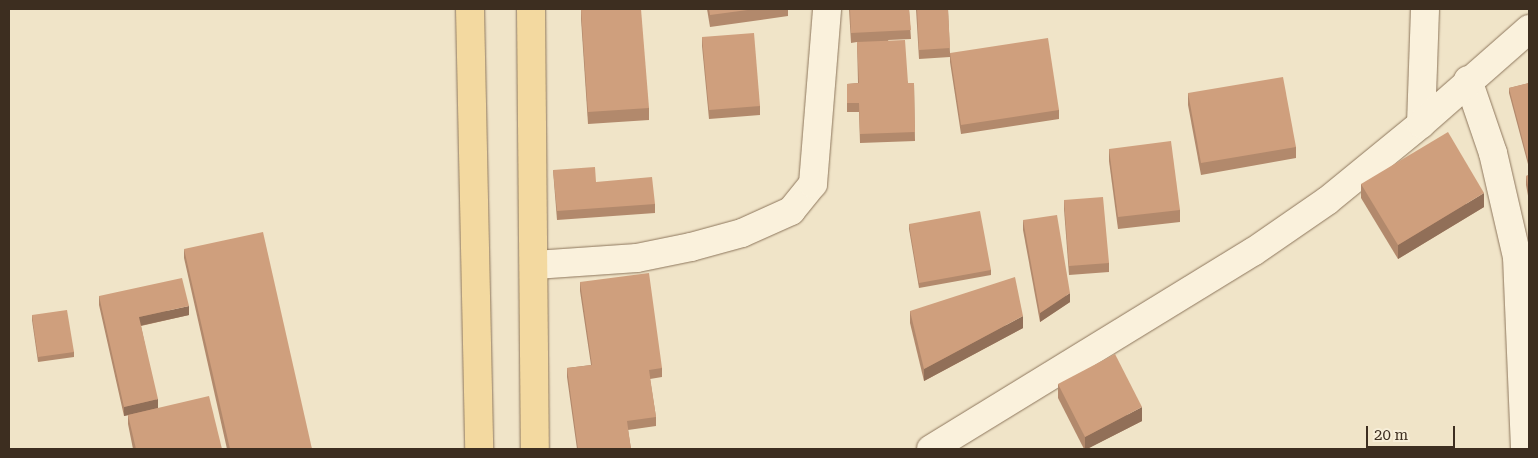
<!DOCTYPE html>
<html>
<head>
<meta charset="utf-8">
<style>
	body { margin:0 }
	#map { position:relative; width:1538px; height:458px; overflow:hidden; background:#f0e4c8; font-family:"Roboto Serif",serif }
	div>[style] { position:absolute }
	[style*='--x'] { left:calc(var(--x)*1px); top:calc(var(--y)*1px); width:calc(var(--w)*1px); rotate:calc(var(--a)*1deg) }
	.roads { filter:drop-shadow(0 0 1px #8d765c) drop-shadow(0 0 1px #8d765c) }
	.street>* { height:28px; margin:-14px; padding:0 14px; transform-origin:14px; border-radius:14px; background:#faf1dc }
	.secondary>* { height:28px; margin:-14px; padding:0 14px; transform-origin:14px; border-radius:14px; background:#faf1dc }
	.primary>* { height:28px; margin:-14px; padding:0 14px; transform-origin:14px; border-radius:14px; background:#f3d9a0 }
	.wall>* { inset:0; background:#b2896c }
	.shaded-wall>* { inset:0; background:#916f58 }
	.building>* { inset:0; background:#cf9f7d }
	span { translate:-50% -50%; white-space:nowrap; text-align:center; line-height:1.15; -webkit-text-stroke:5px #f7eed8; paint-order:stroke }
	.frame { position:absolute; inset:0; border:10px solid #3d2e20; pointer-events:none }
	.scale { position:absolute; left:1366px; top:426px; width:89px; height:22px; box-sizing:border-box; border:2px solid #3d2e20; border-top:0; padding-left:6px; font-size:15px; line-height:18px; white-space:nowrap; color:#3d2e20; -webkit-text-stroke:4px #f7eed8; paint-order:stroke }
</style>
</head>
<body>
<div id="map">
	<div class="roads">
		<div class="street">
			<i style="--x:1468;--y:80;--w:77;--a:71.1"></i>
			<i style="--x:1493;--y:153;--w:107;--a:77"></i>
			<i style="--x:1517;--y:257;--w:192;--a:87.6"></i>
			<i style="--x:1421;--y:124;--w:115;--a:-88"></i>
			<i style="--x:535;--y:265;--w:102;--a:-3.9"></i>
			<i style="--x:637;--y:258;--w:55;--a:-11.5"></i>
			<i style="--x:691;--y:247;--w:53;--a:-15.4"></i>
			<i style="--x:742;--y:233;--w:54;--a:-24.2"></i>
			<i style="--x:791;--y:211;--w:35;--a:-51"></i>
			<i style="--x:813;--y:184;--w:176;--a:-85.4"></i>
		</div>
		<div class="secondary">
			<i style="--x:931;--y:449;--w:377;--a:-31.5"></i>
			<i style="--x:1253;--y:252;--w:90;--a:-34.6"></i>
			<i style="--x:1327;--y:201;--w:122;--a:-39.3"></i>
			<i style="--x:1421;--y:124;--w:144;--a:-41.3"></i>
		</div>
		<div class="primary">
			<i style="--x:470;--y:9;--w:440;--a:88.8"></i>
			<i style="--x:531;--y:9;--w:440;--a:89.5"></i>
		</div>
	</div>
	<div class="wall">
		<i style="clip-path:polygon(581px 9px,649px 108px,649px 120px,588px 124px,581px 19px)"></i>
		<i style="clip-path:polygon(707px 9px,788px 9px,788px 16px,710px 27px)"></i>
		<i style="clip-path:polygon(849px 9px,909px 9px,911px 39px,888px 40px,908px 83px,914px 83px,915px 141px,860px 143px,859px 112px,847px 112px,847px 84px,858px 83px,857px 42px,851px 43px)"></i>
		<i style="clip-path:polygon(916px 9px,948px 9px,950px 53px,1059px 110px,1059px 119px,961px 134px,950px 62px,950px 57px,919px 59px)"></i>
		<i style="clip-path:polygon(702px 37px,760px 106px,760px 115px,709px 119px,702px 46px)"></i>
		<i style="clip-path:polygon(1529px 83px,1529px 168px,1509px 93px,1509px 88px)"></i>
		<i style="clip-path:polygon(1188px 93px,1296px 147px,1296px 158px,1201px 175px,1188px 105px)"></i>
		<i style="clip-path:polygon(1109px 149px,1180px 210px,1180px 222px,1118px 229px,1109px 161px)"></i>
		<i style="clip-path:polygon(553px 170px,596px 182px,655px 204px,655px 213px,557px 220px)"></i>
		<i style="clip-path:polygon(1529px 175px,1529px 201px,1526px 185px,1526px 176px)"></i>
		<i style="clip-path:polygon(1361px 184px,1484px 207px,1398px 259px,1361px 198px)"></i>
		<i style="clip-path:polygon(1064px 200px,1109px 263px,1109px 272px,1069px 275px,1064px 209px)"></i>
		<i style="clip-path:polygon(1023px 220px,1070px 302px,1040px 322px,1023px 230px)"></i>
		<i style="clip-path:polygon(909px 224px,991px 270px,991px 275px,919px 288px,909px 229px)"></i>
		<i style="clip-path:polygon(184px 249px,312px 449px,227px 449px,184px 258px)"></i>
		<i style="clip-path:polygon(580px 282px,662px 368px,662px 377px,650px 379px,656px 417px,656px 426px,628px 430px,631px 449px,577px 449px,567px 377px,567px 368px,591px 365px,580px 291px)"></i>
		<i style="clip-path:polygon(99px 296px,189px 315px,141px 326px,158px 408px,222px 449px,133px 449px,128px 424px,128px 415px,157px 408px,124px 416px,99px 305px)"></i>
		<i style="clip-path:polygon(910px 311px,1023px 328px,924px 381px,910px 323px)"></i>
		<i style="clip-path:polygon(32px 315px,74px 352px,74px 357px,38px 362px,32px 320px)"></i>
		<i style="clip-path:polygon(1058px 384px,1142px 421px,1087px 449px,1084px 449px,1058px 398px)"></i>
	</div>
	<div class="shaded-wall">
		<i style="clip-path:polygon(1484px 193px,1484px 207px,1398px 259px,1398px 245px)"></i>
		<i style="clip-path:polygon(1070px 293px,1070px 302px,1040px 322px,1040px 313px)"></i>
		<i style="clip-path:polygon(189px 306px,189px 315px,139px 326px,139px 317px)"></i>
		<i style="clip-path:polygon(1023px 316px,1023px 328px,924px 381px,924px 369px)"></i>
		<i style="clip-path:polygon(158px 399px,158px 408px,124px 416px,124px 407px)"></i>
		<i style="clip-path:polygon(1142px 407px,1142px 421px,1087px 449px,1085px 449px,1085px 437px)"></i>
	</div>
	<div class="building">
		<i style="clip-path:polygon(581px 9px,641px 9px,649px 108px,588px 112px)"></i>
		<i style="clip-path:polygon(709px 9px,755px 9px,710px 15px)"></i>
		<i style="clip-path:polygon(850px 9px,909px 9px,911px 30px,851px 33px)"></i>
		<i style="clip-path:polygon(917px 9px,948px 9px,950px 48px,919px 50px)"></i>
		<i style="clip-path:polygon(754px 33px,760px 106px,709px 110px,702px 37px)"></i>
		<i style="clip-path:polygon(1048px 38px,1059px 110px,961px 125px,950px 53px)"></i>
		<i style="clip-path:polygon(905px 40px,908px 83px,914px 83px,915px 132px,860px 134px,859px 103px,847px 103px,847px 84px,859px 83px,857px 42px)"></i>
		<i style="clip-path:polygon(1283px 77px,1296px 147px,1201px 163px,1188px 93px)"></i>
		<i style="clip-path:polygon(1529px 83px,1529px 164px,1509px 88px)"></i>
		<i style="clip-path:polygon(1448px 132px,1484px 193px,1398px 245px,1361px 184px)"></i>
		<i style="clip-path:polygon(1171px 141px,1180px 210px,1118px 217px,1109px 149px)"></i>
		<i style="clip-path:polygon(595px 167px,596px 182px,652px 177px,655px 204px,557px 211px,553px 170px)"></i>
		<i style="clip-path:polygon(1529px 175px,1529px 192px,1526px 176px)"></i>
		<i style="clip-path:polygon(1103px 197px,1109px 263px,1069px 266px,1064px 200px)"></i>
		<i style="clip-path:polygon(980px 211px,991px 270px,919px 283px,909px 224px)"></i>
		<i style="clip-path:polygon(1057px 215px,1070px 293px,1040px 313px,1023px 220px)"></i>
		<i style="clip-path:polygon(263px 232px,312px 449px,230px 449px,184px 249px)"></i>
		<i style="clip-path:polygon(649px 273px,662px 368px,649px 370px,656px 417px,627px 421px,631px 449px,578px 449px,567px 368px,592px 365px,580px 282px)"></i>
		<i style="clip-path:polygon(1015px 277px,1023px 316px,924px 369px,910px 311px)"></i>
		<i style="clip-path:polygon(182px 278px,189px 306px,139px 317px,158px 399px,124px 407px,99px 296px)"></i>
		<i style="clip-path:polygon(67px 310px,74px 352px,38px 357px,32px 315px)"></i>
		<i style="clip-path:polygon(1115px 354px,1142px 407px,1085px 437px,1058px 384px)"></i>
		<i style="clip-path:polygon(209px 396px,222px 449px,136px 449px,128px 415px)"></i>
	</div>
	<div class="frame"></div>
	<div class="scale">20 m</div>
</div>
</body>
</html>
